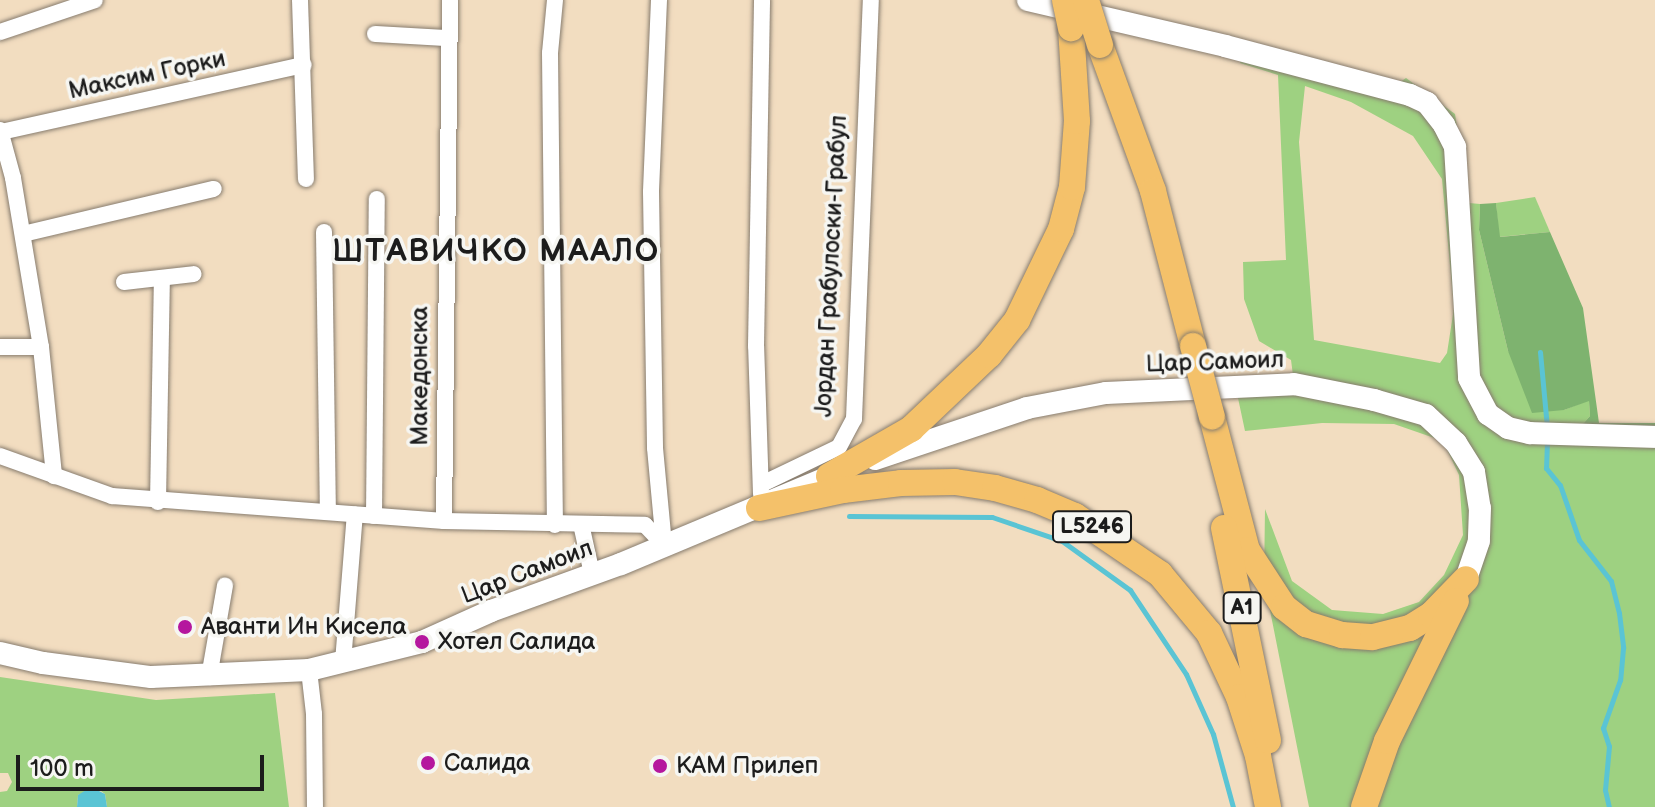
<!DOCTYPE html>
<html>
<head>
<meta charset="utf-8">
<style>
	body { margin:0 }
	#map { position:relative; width:1655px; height:807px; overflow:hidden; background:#f2ddc0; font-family:"Balsamiq Sans",sans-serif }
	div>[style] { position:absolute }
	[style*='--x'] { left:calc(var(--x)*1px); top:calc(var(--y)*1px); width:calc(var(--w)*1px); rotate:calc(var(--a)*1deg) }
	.green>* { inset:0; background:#9ed181 }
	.forest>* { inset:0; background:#7eb36f }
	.water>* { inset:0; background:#5ac4d4 }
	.stream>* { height:5px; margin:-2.5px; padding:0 2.5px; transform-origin:2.5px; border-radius:2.5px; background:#5ac4d4 }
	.roads { filter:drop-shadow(0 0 2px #877c6e) drop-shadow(0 0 2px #877c6e) }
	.minor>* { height:16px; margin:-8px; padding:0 8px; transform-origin:8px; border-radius:8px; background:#fff }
	.tertiary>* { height:22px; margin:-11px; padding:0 11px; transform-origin:11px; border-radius:11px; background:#fff }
	.primary>* { height:26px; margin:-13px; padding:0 13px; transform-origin:13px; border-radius:13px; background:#f4c16a }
	.bridges { filter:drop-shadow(0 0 2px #877c6e) drop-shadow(0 0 2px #877c6e) }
	.primary-bridge>* { height:26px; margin:-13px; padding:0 13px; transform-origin:13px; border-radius:13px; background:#f4c16a }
	.dots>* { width:22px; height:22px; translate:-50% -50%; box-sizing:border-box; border:4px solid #f6f6f2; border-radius:50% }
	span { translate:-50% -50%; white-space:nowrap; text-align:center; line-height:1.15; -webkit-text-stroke:7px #f6f6f2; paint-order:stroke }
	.shield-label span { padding:2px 6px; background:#f6f6f2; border:2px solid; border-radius:6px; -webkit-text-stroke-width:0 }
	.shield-label { font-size:22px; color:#1c1c1c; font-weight:700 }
	.street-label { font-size:24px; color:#1c1c1c }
	.poi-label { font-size:24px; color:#1c1c1c }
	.left { translate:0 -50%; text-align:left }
	.district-label { font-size:32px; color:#1c1c1c; font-weight:700; letter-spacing:2px }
	.scale { position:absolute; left:16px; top:755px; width:248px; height:36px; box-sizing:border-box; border:4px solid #1c1c1c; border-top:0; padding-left:10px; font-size:24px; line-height:28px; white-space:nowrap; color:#1c1c1c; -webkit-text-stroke:6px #f6f6f2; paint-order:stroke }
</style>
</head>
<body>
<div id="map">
	<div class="green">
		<i style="clip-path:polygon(evenodd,1242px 51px,1388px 90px,1406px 78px,1455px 114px,1469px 203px,1480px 204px,1479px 230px,1508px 351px,1564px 410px,1589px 400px,1590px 416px,1575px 433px,1655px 437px,1655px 807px,1309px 807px,1264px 580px,1265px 509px,1292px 581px,1332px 610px,1383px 614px,1419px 602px,1444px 575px,1463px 535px,1459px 475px,1443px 441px,1394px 424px,1322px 423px,1245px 431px,1235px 384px,1294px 383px,1291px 360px,1259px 341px,1244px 299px,1243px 262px,1286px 260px,1278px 75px,1240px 63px,1242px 51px,1305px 86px,1351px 102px,1413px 136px,1442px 179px,1454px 308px,1447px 353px,1440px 363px,1314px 340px,1299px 142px,1305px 86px)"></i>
		<i style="clip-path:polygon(1535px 197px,1550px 232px,1499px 237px,1496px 203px)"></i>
		<i style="clip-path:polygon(0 677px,156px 700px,275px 693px,289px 807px,107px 807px,105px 794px,97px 788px,78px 795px,77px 807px,0 807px,0 792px,7px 791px,12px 782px,8px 773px,0 773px)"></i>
	</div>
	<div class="forest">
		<i style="clip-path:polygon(1496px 203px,1500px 237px,1550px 232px,1583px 308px,1599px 423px,1655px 423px,1655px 437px,1574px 434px,1590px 416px,1589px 401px,1564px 410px,1532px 413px,1508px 351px,1479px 230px,1480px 204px)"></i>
	</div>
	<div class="water">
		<i style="clip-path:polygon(91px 787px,105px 794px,107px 807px,77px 807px,78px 795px)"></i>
	</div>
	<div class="stream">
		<i style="--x:1540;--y:352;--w:75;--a:84.7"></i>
		<i style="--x:1547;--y:441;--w:27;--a:92"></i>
		<i style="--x:1546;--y:468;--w:22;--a:51"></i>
		<i style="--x:1560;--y:485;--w:58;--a:70.9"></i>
		<i style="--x:1579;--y:540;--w:52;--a:52"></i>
		<i style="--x:1611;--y:581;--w:33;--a:76"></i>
		<i style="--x:1619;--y:613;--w:35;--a:83"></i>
		<i style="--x:1623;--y:648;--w:32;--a:95"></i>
		<i style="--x:1620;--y:680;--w:51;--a:109.5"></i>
		<i style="--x:1603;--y:728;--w:19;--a:72"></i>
		<i style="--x:1609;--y:746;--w:44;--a:95.2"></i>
		<i style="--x:1605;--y:790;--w:17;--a:77"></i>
		<i style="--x:849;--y:516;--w:143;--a:0.4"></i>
		<i style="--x:992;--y:517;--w:74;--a:18.9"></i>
		<i style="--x:1062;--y:541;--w:84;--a:35.8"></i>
		<i style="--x:1130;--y:590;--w:101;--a:56.3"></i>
		<i style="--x:1186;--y:674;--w:66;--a:65.8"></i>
		<i style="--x:1213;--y:734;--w:76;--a:74.7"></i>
	</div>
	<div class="roads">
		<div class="minor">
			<i style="--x:300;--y:0;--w:179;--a:88.1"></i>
			<i style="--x:555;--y:0;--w:53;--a:95.4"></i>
			<i style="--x:550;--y:53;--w:472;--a:89.4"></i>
			<i style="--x:659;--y:0;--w:192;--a:92.4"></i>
			<i style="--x:651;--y:192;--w:256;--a:89.1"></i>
			<i style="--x:655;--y:448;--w:97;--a:84.7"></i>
			<i style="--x:0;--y:32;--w:100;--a:-18.6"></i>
			<i style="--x:375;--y:34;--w:71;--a:3.2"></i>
			<i style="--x:0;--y:130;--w:50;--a:74.8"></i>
			<i style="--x:13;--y:178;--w:171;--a:80.6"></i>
			<i style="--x:41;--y:347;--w:130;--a:84.2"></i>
			<i style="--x:1;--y:132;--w:310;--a:-12.5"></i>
			<i style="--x:324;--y:232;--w:280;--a:89.2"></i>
			<i style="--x:23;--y:234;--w:196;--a:-13.3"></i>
			<i style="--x:124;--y:282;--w:70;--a:-6.5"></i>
			<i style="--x:0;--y:347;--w:41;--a:0"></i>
			<i style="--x:0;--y:456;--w:119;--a:19.7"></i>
			<i style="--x:112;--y:496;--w:333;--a:4.3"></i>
			<i style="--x:444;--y:521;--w:201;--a:1.1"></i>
			<i style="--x:645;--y:525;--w:28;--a:46"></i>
			<i style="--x:762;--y:484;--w:85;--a:-25.7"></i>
			<i style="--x:839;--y:447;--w:32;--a:-62"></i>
			<i style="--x:854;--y:419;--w:419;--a:-87.7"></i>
			<i style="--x:761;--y:494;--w:148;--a:-91.9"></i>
			<i style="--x:756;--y:346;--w:346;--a:-89"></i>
			<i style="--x:158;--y:502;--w:224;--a:-89"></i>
			<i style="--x:374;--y:516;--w:317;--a:-89.5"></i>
			<i style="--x:444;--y:521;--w:521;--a:-89.34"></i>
			<i style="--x:581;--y:524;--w:51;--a:77.6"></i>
			<i style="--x:343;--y:662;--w:148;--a:-85.4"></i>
			<i style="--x:309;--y:670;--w:44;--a:83.5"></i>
			<i style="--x:314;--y:714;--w:93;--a:89.4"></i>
			<i style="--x:209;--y:677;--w:93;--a:-80.1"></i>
		</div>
		<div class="tertiary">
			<i style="--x:1028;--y:0;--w:202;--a:13.1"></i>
			<i style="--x:1225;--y:46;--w:191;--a:14.8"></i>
			<i style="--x:1410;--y:95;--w:19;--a:25"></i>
			<i style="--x:1427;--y:103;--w:28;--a:52"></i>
			<i style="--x:1444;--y:125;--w:25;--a:63"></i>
			<i style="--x:1455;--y:147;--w:231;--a:86.5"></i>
			<i style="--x:1469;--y:378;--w:41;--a:62.2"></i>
			<i style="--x:1488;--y:414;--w:24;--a:35"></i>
			<i style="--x:1508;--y:428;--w:23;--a:13"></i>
			<i style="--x:1530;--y:433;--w:125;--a:1.8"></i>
			<i style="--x:875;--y:459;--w:160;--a:-18.5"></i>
			<i style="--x:1027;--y:408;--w:80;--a:-10.8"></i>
			<i style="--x:1106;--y:393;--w:188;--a:-2.7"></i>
			<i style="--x:1294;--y:384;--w:82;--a:11.3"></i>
			<i style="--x:1374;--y:400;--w:54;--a:16.1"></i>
			<i style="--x:1426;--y:415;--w:41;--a:43"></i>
			<i style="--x:1456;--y:443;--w:34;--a:58"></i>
			<i style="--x:1474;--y:472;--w:36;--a:81"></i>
			<i style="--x:1480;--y:508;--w:33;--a:92"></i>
			<i style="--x:1479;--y:541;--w:40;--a:108.9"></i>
			<i style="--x:0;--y:653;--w:44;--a:13.1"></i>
			<i style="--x:43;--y:663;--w:109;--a:7.4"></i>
			<i style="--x:151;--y:677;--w:158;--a:-2.5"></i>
			<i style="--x:309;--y:670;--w:116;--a:-13.9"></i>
			<i style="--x:422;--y:642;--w:76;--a:-24.2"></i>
			<i style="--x:491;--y:611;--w:138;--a:-19.9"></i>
			<i style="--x:621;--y:564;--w:241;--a:-22.7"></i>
		</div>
		<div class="primary">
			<i style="--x:1100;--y:45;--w:155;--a:70"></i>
			<i style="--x:1153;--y:191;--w:160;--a:75.5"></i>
			<i style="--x:1212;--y:417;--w:138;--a:75.3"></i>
			<i style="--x:1247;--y:550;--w:68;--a:57"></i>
			<i style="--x:1284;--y:607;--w:28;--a:38"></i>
			<i style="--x:1306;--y:624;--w:38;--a:17"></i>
			<i style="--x:1342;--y:635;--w:31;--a:4"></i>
			<i style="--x:1373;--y:637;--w:38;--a:-14"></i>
			<i style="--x:1410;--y:628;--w:25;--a:-32"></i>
			<i style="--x:1431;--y:615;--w:50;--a:-45.8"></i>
			<i style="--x:829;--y:476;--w:95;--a:-29.8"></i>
			<i style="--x:911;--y:429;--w:108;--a:-43.5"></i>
			<i style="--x:989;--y:355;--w:45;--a:-51.3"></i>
			<i style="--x:1017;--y:320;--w:101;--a:-64.2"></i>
			<i style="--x:1061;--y:229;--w:43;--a:-75.3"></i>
			<i style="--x:1072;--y:187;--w:66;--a:-85.7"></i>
			<i style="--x:1077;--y:121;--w:93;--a:-93.7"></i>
			<i style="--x:759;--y:508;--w:86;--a:-12.1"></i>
			<i style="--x:843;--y:490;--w:58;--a:-6.9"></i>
			<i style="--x:901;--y:483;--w:54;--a:-1.1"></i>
			<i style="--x:955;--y:482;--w:40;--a:8.5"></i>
			<i style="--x:995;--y:488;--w:44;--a:15.9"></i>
			<i style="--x:1037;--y:500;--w:41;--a:22.8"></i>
			<i style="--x:1075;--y:516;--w:103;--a:34.3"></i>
			<i style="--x:1160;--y:574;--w:77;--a:50.3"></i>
			<i style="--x:1209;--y:633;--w:71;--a:64.9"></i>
			<i style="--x:1239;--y:697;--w:62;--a:72.1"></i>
			<i style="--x:1258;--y:756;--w:52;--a:78.9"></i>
			<i style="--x:1224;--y:528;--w:217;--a:78.3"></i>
			<i style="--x:1364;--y:807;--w:70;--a:-70.8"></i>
			<i style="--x:1387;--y:741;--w:156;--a:-63.8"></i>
		</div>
	</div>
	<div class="bridges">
		<div class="primary-bridge">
			<i style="--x:1065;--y:0;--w:29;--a:78"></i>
			<i style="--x:1086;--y:0;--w:47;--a:72.7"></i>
			<i style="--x:1193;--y:346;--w:73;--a:75"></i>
		</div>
	</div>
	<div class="dots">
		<i style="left:185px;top:627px;background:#b5179e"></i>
		<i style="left:422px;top:642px;background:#b5179e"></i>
		<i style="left:428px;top:763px;background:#b5179e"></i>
		<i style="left:660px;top:766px;background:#b5179e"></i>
	</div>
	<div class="shield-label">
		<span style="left:1092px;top:527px">L5246</span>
		<span style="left:1242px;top:608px">A1</span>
	</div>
	<div class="street-label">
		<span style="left:147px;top:75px;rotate:-12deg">Максим Горки</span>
		<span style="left:831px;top:266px;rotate:-87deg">Јордан Грабулоски-Грабул</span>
		<span style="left:1215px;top:362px;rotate:-2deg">Цар Самоил</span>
		<span style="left:420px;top:376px;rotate:-90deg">Македонска</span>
		<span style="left:527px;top:572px;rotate:-21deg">Цар Самоил</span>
	</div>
	<div class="poi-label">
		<span class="left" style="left:201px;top:627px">Аванти Ин Кисела</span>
		<span class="left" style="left:438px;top:642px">Хотел Салида</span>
		<span class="left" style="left:444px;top:763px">Салида</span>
		<span class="left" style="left:676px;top:766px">КАМ Прилеп</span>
	</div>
	<div class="district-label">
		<span style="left:496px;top:252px">ШТАВИЧКО МААЛО</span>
	</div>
	<div class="scale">100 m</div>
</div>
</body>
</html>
